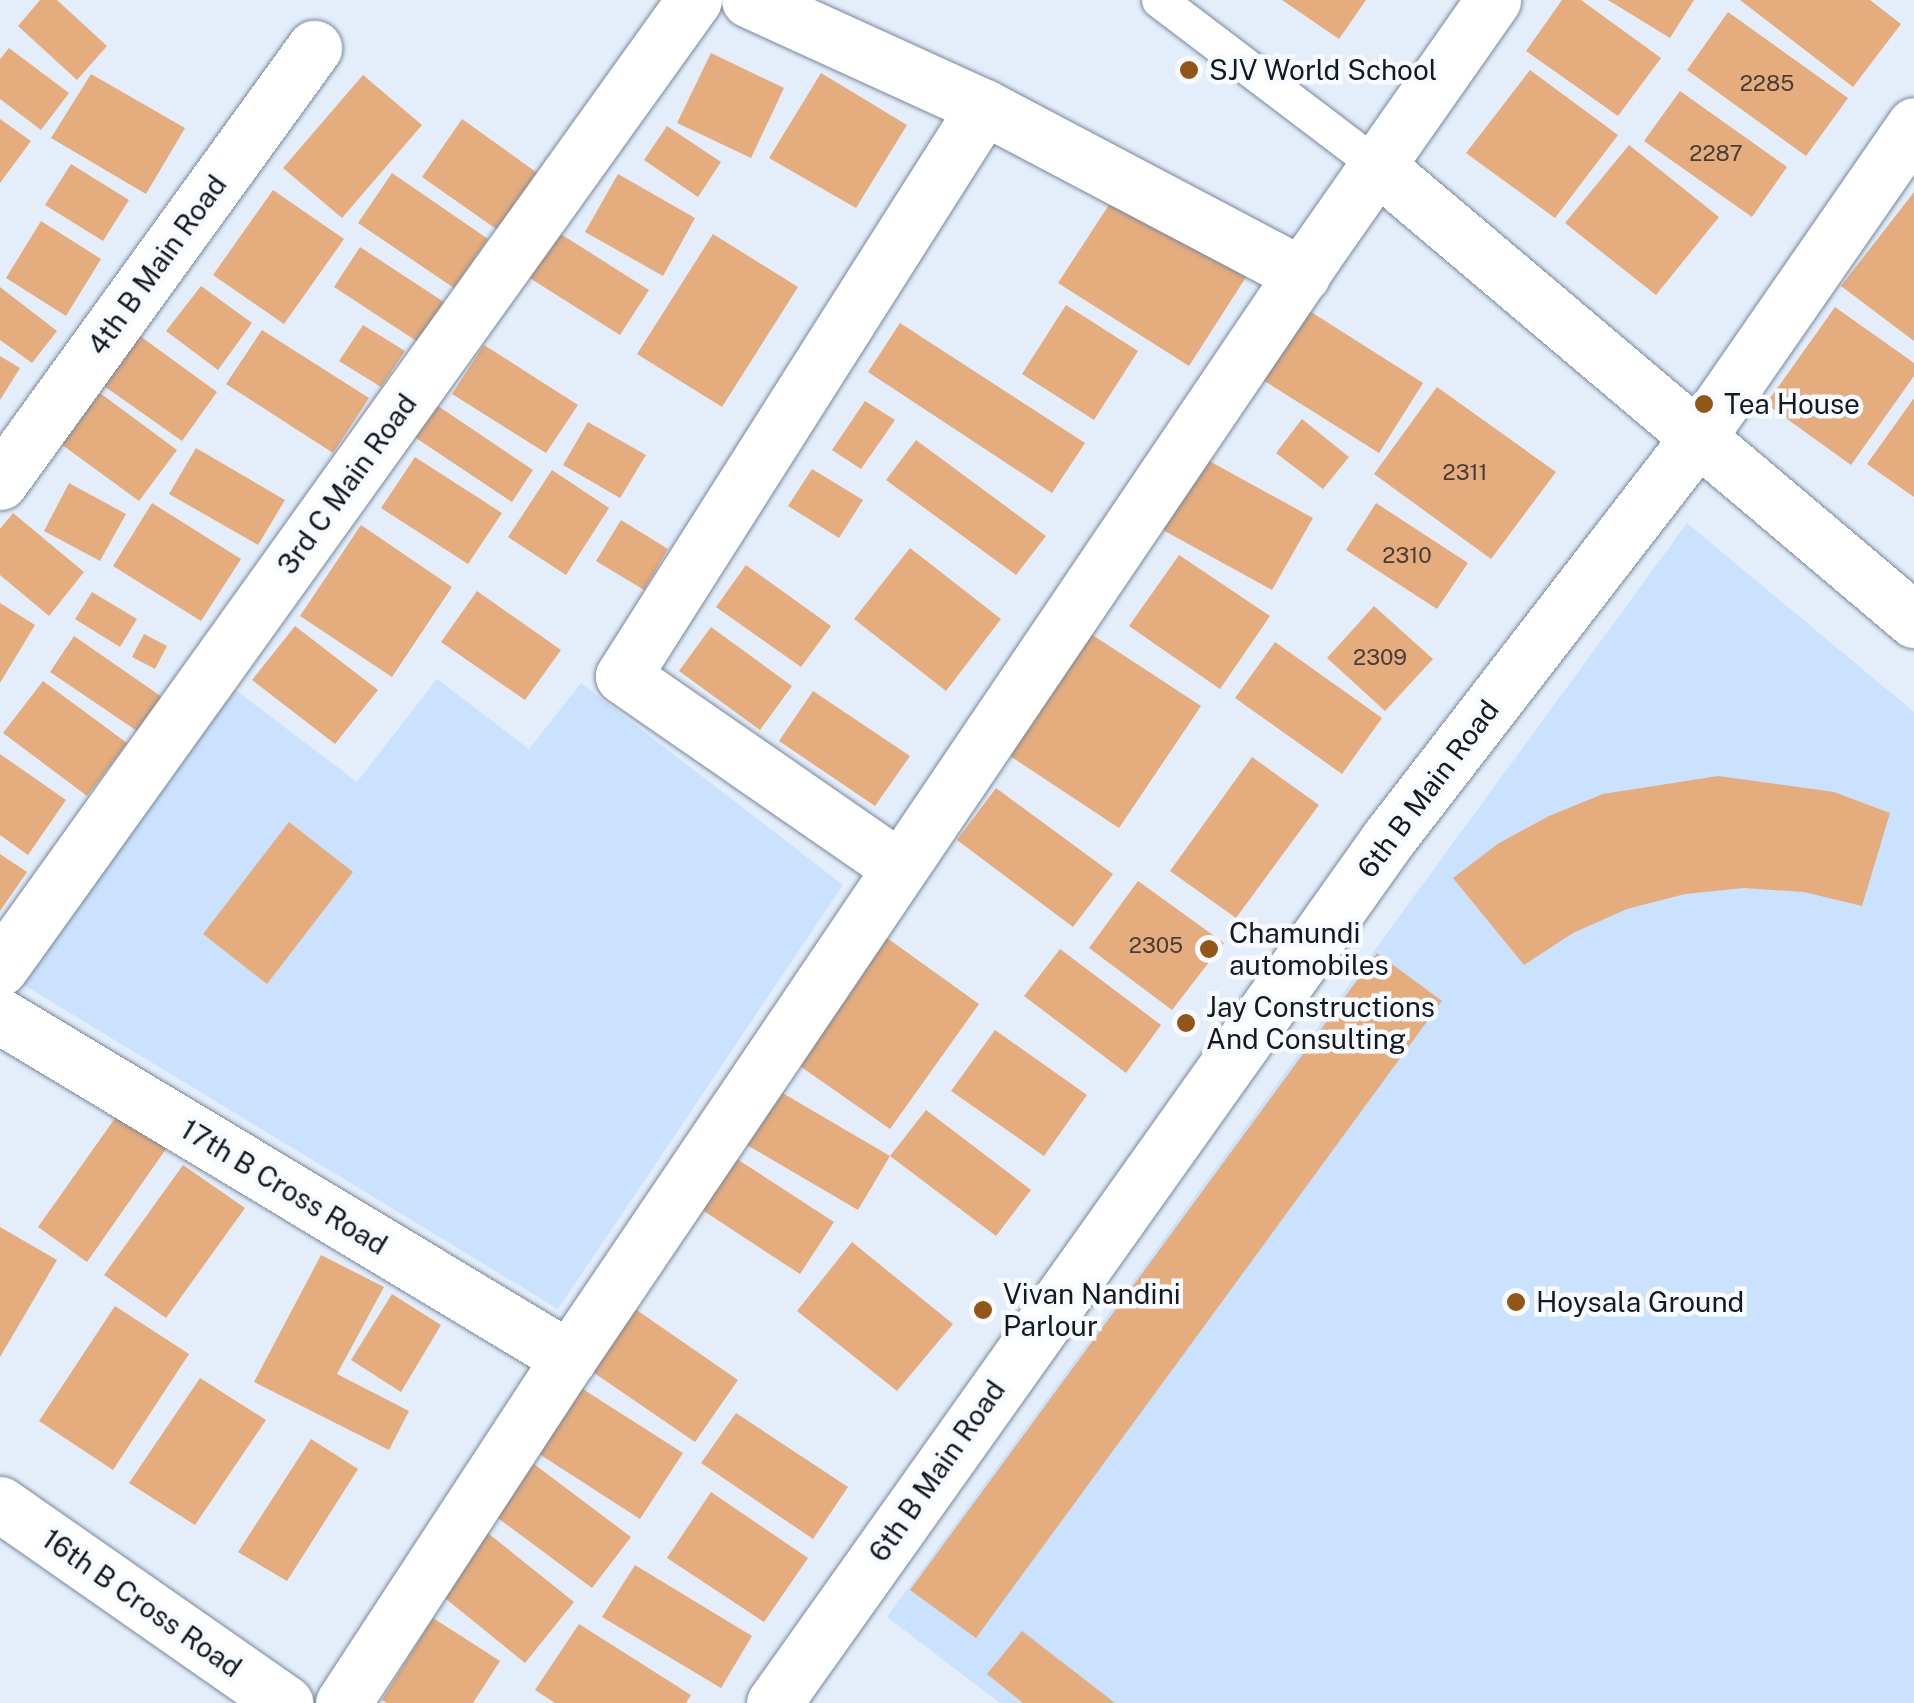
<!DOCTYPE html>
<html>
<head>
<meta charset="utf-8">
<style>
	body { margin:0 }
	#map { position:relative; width:1914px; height:1703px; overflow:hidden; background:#e4eefb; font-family:"Public Sans",sans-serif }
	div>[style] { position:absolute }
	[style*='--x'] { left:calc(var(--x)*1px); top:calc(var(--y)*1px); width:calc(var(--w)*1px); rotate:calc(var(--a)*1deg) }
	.green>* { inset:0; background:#cae2fe }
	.building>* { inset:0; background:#e5ac7e }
	.roads { filter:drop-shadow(0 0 2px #77879a) drop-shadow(0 0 2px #77879a) }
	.service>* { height:35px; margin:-17.5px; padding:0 17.5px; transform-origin:17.5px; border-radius:17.5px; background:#fff }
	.minor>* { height:55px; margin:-27.5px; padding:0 27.5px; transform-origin:27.5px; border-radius:27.5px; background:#fff }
	.secondary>* { height:55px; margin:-27.5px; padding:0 27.5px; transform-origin:27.5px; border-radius:27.5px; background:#fff }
	.dots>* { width:28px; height:28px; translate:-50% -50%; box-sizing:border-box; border:5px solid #f7faff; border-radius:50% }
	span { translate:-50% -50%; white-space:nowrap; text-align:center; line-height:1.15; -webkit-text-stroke:9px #f7faff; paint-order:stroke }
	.number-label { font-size:22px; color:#483e39 }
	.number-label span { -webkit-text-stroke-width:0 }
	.poi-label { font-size:28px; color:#141a22 }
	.left { translate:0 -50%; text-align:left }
	.street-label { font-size:28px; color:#141a22 }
</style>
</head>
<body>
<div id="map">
	<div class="green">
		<i style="clip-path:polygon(1687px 523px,1914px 712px,1914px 1703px,1000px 1703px,887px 1617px)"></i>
		<i style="clip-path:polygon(437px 679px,529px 749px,581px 683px,843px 885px,558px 1309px,9px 976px,233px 688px,357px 782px)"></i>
	</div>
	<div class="building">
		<i style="clip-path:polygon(40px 0,57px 0,107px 46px,77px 80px,18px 26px)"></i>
		<i style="clip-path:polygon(1282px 0,1366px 0,1339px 39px)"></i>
		<i style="clip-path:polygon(1562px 0,1581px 0,1661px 58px,1618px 116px,1526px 51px)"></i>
		<i style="clip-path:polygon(1608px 0,1694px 0,1670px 38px)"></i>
		<i style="clip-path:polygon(1740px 0,1870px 0,1901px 24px,1853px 87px)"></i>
		<i style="clip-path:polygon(1728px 12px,1848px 98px,1806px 156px,1687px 70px)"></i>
		<i style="clip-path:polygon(9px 48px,69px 93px,41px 130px,0 99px,0 59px)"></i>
		<i style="clip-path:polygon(711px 53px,784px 88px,751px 158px,677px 123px)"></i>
		<i style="clip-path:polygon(1530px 70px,1618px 135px,1555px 218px,1466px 153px)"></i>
		<i style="clip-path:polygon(821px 73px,907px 125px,856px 208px,769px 158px)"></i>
		<i style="clip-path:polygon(91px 74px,185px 128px,146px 194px,51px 138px)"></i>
		<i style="clip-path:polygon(363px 75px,422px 125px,342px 218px,283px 168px)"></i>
		<i style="clip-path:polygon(1680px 91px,1787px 167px,1752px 217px,1644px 141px)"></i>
		<i style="clip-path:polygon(0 119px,31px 141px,0 183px)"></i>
		<i style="clip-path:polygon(462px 119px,543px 177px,502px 233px,422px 177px)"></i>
		<i style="clip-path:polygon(667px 126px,721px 162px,698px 197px,644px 160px)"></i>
		<i style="clip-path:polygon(1629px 145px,1719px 217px,1656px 295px,1565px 223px)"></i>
		<i style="clip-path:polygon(71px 164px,129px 200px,103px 241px,45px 205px)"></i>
		<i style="clip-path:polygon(392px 173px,488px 239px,454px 288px,358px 223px)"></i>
		<i style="clip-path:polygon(618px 174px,695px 218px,663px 276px,585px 232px)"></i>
		<i style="clip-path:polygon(273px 190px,344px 239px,284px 324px,213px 275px)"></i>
		<i style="clip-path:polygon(1118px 191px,1248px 274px,1189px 366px,1058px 283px)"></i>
		<i style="clip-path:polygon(1914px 192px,1914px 341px,1841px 286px)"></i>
		<i style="clip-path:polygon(41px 221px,101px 259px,66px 316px,6px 278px)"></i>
		<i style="clip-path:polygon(556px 231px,649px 290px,620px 335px,528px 277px)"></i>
		<i style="clip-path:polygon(713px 234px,798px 287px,722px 407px,637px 354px)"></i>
		<i style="clip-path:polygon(360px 247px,447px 304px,421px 344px,334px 287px)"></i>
		<i style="clip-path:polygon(201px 286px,252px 323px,218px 370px,166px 331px)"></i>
		<i style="clip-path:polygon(0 287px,57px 331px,32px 363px,0 340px)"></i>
		<i style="clip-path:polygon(1066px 305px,1138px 351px,1094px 420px,1022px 374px)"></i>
		<i style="clip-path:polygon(1835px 307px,1914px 363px,1914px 376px,1851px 465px,1766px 404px)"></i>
		<i style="clip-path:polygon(1308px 310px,1423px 383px,1379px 453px,1263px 380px)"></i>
		<i style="clip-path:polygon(900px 323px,1085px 443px,1052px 493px,868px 372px)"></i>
		<i style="clip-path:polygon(363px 325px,405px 351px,381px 387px,339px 361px)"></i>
		<i style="clip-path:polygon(262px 330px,369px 398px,333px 453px,226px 384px)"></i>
		<i style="clip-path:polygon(140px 336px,217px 392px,182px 441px,104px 386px)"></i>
		<i style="clip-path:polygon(484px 345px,578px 405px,546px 453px,452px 394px)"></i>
		<i style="clip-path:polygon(0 356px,20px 368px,0 400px)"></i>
		<i style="clip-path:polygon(1437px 387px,1556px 472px,1491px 559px,1374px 474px)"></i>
		<i style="clip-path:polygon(100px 393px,177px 450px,139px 501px,61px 444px)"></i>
		<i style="clip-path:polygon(1914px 398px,1914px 497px,1867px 464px)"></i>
		<i style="clip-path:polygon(865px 401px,895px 420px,861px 469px,832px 450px)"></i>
		<i style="clip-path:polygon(435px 404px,533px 470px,512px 502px,413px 436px)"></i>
		<i style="clip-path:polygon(1302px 419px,1349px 457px,1323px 489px,1276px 453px)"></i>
		<i style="clip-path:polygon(588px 422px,646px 455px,620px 498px,563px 465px)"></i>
		<i style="clip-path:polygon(916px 440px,1046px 536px,1016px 575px,886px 480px)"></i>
		<i style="clip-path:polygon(196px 448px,285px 500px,258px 545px,169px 494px)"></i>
		<i style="clip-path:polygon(1193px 452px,1313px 518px,1272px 590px,1152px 524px)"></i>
		<i style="clip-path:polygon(415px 457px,502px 513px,468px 564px,381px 508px)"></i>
		<i style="clip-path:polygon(812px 469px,863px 500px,839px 538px,788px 506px)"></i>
		<i style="clip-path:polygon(552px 470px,609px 508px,566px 575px,508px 537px)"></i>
		<i style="clip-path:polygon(69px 483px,126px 514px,100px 561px,44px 531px)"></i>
		<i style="clip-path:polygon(152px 503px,241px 559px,201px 621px,113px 566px)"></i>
		<i style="clip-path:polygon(1376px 503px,1468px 563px,1437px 609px,1346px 550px)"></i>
		<i style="clip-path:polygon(13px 513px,84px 572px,49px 616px,0 575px,0 529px)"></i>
		<i style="clip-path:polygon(621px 520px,668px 549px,644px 590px,596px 561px)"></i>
		<i style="clip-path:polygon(361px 525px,452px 587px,392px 677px,300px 616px)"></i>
		<i style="clip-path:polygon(910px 548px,1001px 619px,946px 691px,854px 619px)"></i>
		<i style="clip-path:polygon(1179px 555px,1270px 616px,1220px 689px,1129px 626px)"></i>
		<i style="clip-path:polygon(746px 565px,831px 626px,801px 667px,716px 607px)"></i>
		<i style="clip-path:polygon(477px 591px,561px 650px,525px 700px,441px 642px)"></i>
		<i style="clip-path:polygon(92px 592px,137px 619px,120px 647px,75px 619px)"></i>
		<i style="clip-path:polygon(0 603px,35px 625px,0 683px)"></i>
		<i style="clip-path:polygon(1374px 606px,1433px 659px,1385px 711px,1327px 658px)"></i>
		<i style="clip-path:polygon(295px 626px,378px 690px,335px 744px,252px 680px)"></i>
		<i style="clip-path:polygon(711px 627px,792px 686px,760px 730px,679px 671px)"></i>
		<i style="clip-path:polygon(1088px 632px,1201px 706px,1119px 828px,1007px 754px)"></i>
		<i style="clip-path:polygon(144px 634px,167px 646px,155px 669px,132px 657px)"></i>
		<i style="clip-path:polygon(74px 636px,162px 697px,137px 731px,50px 672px)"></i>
		<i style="clip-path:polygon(1275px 642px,1382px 718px,1342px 774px,1235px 698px)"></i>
		<i style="clip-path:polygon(43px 681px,127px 743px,87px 796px,3px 733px)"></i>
		<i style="clip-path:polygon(813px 691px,910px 756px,875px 806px,779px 741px)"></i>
		<i style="clip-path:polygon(0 754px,66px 800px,28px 855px,0 835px)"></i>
		<i style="clip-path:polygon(1252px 757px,1319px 805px,1236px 918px,1170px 871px)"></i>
		<i style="clip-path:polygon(1718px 776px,1834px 792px,1890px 813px,1862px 906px,1804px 892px,1744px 888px,1685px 894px,1627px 909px,1573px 933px,1524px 965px,1453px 878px,1499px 843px,1549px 816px,1603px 794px)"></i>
		<i style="clip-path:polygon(996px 788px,1113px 874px,1073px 927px,957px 840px)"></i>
		<i style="clip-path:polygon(289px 822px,353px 872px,267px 984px,203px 934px)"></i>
		<i style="clip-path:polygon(0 854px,27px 872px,0 911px)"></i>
		<i style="clip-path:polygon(1138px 881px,1224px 943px,1172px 1010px,1089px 948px)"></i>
		<i style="clip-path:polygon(887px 938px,979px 1004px,890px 1129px,797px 1064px)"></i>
		<i style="clip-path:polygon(1060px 949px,1161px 1025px,1126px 1073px,1024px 996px)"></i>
		<i style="clip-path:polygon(1377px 953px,1442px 1001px,976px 1638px,910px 1590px)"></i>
		<i style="clip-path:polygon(995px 1030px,1087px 1095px,1044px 1156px,951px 1091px)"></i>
		<i style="clip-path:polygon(774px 1088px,890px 1156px,858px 1210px,742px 1142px)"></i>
		<i style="clip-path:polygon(926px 1110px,1031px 1190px,996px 1236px,890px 1156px)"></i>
		<i style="clip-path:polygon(118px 1114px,166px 1149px,87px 1262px,38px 1227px)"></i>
		<i style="clip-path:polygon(723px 1150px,834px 1222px,800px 1274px,690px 1202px)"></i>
		<i style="clip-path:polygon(183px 1165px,245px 1208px,166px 1318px,104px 1275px)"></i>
		<i style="clip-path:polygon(0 1227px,57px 1260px,0 1357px)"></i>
		<i style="clip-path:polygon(852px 1242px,953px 1324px,897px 1391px,797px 1311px)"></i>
		<i style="clip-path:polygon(321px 1255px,384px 1287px,337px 1374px,409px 1411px,389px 1450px,254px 1382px)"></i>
		<i style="clip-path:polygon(392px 1294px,441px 1325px,401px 1392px,351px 1360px)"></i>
		<i style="clip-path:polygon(625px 1302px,738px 1380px,695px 1442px,581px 1364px)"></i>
		<i style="clip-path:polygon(115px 1306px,189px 1354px,113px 1470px,39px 1421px)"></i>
		<i style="clip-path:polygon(564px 1377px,683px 1453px,640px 1519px,522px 1443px)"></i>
		<i style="clip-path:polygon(200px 1378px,266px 1420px,195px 1525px,129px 1483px)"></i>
		<i style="clip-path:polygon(736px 1413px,848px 1487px,813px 1539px,701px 1463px)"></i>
		<i style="clip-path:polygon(311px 1439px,358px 1469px,287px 1581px,238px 1552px)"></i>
		<i style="clip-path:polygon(526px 1458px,631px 1537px,592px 1588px,487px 1510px)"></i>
		<i style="clip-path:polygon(711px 1492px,808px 1558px,764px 1622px,667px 1558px)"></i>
		<i style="clip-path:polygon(479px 1526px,574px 1602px,525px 1663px,430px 1586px)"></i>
		<i style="clip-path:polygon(635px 1565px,752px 1636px,721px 1688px,602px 1617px)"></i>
		<i style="clip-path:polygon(433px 1618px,500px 1661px,473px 1703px,387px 1703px,382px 1700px)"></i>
		<i style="clip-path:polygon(579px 1624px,691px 1695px,686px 1703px,555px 1703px,535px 1690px)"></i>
		<i style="clip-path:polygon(1022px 1631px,1115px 1703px,1023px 1703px,987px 1674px)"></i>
	</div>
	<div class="roads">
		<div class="service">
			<i style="--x:1159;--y:0;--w:273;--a:37.2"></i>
		</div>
		<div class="minor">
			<i style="--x:749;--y:0;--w:258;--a:24.5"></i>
			<i style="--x:984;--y:107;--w:360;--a:27.8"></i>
			<i style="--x:1376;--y:165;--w:705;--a:40.22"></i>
			<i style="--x:0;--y:482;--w:536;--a:-54.11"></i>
			<i style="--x:900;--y:868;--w:337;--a:-145.3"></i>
			<i style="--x:623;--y:676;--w:674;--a:-57.61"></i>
			<i style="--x:0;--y:968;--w:1191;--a:-54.36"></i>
			<i style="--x:0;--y:1016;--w:664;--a:31.01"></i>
			<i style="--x:343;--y:1703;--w:412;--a:-56.8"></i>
			<i style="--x:569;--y:1358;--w:1334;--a:-55.94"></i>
			<i style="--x:1316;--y:253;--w:309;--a:-55"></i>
			<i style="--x:774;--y:1703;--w:1060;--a:-54.6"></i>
			<i style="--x:1388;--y:839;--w:509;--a:-52.34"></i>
			<i style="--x:1699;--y:436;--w:378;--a:-55.3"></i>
		</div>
		<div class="secondary">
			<i style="--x:0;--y:1504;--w:348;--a:34.9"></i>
		</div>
	</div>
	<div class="dots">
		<i style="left:1189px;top:70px;background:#935619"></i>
		<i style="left:1704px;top:404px;background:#935619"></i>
		<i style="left:1209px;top:949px;background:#935619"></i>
		<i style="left:1186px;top:1023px;background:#935619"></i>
		<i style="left:1516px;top:1302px;background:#935619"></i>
		<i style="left:983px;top:1310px;background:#935619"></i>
	</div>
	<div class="number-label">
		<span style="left:1767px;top:84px">2285</span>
		<span style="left:1716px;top:154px">2287</span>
		<span style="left:1465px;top:473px">2311</span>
		<span style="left:1407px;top:556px">2310</span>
		<span style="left:1380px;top:658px">2309</span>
		<span style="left:1156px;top:946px">2305</span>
	</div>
	<div class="poi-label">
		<span class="left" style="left:1209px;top:70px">SJV World School</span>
		<span class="left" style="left:1724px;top:404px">Tea House</span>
		<span class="left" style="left:1229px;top:949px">Chamundi<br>automobiles</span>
		<span class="left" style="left:1206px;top:1023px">Jay Constructions<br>And Consulting</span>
		<span class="left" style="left:1003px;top:1310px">Vivan Nandini<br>Parlour</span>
		<span class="left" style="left:1536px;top:1302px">Hoysala Ground</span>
	</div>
	<div class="street-label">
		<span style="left:157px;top:265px;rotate:-54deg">4th B Main Road</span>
		<span style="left:347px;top:484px;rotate:-54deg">3rd C Main Road</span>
		<span style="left:1428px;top:789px;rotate:-53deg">6th B Main Road</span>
		<span style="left:284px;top:1187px;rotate:31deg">17th B Cross Road</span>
		<span style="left:937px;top:1471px;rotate:-55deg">6th B Main Road</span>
		<span style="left:142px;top:1603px;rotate:35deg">16th B Cross Road</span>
	</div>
</div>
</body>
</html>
